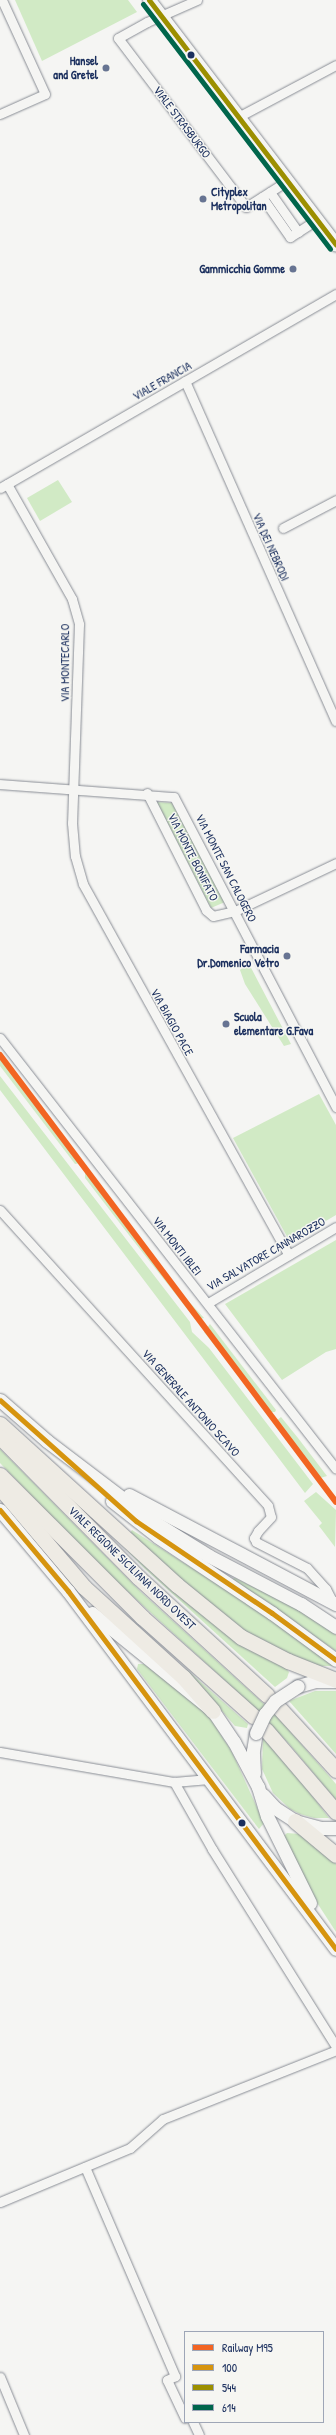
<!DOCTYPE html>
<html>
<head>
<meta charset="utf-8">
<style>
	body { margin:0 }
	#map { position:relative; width:336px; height:2435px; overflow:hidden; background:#f5f5f3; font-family:"Patrick Hand",sans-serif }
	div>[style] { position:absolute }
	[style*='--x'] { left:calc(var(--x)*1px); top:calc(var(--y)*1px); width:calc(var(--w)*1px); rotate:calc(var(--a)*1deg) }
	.green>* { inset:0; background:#d1eac5 }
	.roads { filter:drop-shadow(0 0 1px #898d95) drop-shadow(0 0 1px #898d95) }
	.street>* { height:9px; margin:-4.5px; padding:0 4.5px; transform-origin:4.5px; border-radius:4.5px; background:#f5f5f3 }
	.secondary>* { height:13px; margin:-6.5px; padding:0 6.5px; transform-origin:6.5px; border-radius:6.5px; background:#f5f5f3 }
	.primary>* { height:15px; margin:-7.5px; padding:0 7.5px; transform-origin:7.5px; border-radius:7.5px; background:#eeebe4 }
	.bridges { filter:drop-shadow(0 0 1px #898d95) drop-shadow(0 0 1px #898d95) }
	.secondary-bridge>* { height:13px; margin:-6.5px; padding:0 6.5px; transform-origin:6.5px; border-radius:6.5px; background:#f5f5f3 }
	.bus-1>* { height:5px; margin:-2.5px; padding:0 2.5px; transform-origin:2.5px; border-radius:2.5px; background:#d6940e }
	.bus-2>* { height:5px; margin:-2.5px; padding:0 2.5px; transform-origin:2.5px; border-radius:2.5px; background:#9c8f00 }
	.bus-3>* { height:5px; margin:-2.5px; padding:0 2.5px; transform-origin:2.5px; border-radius:2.5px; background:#00664c }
	.rail-1>* { height:6px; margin:-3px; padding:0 3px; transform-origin:3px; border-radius:3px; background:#f26522 }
	.dots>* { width:11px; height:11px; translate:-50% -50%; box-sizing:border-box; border:2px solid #f6f6f2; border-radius:50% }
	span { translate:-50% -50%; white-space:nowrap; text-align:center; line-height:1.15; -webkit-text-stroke:3px #f6f6f2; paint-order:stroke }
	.poi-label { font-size:12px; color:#1b2f5e; font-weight:700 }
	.right { translate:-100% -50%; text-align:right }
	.left { translate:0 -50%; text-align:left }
	.street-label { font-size:12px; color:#1b2f5e }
	.legend { position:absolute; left:184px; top:2331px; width:140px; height:92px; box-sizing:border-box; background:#f6f6f2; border:1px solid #9ea6b7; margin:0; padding:5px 7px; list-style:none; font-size:12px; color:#1b2f5e }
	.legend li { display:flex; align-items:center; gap:8px; height:20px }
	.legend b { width:20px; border:1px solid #9ea6b7 }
</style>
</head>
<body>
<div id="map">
	<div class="green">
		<i style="clip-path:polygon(15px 0,128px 0,137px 12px,42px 61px)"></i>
		<i style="clip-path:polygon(58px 480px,72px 502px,40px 521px,27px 498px)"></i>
		<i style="clip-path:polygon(157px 802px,172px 803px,225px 902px,211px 908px)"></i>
		<i style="clip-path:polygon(248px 962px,260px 985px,291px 1044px,284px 1046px,245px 984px,240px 970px)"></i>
		<i style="clip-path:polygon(0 1058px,33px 1101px,81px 1163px,75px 1164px,0 1066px)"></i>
		<i style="clip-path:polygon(0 1076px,190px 1322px,192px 1332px,209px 1348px,313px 1484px,305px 1493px,0 1090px)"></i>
		<i style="clip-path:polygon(319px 1094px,336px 1125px,336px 1215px,290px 1242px,233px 1138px)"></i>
		<i style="clip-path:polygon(85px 1167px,181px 1293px,204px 1318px,196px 1320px,132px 1239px,85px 1178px)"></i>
		<i style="clip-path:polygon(336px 1240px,336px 1349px,326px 1352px,282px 1380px,225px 1304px)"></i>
		<i style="clip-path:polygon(210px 1324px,276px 1410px,275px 1412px,267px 1412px,204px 1332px)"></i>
		<i style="clip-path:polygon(281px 1417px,298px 1438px,327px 1476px,317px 1479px,276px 1425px,276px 1421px)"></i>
		<i style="clip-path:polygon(0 1449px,141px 1592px,275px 1714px,336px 1784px,336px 1800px,290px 1745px,256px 1709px,91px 1558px,0 1463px)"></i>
		<i style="clip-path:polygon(316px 1492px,336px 1510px,335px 1547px,319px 1526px,322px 1523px,304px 1501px)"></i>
		<i style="clip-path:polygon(132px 1530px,258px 1610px,334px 1666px,317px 1666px,254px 1639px,182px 1583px,130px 1533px)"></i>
		<i style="clip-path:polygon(116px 1539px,285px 1667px,289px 1672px,287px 1678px,275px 1687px,144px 1568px)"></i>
		<i style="clip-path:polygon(235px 1578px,293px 1606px,326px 1627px,336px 1635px,336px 1651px,232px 1579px)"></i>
		<i style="clip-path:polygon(138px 1664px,144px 1664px,200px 1706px,208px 1715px,232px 1752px,264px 1823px,259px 1829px,137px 1669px)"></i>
		<i style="clip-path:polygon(185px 1668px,248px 1724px,247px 1728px,235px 1726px)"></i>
		<i style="clip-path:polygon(315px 1691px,336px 1691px,336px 1754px,289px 1701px)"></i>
		<i style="clip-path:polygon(263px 1738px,310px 1793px,329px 1818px,314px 1818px,300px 1814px,290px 1809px,273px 1793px,262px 1769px)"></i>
		<i style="clip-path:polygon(287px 1833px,299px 1834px,336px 1864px,336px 1932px,312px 1895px,284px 1836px)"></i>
	</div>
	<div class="roads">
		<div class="street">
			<i style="--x:197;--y:0;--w:55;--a:156.3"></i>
			<i style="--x:147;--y:22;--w:33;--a:151"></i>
			<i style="--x:118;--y:38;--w:212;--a:52.9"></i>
			<i style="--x:246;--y:207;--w:49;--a:-32.4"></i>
			<i style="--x:0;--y:114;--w:49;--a:-24"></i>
			<i style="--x:45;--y:94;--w:103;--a:-114.6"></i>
			<i style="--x:238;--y:117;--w:111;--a:-28"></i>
			<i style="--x:270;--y:192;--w:49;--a:55"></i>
			<i style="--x:262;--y:197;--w:49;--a:55"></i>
			<i style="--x:290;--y:237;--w:31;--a:-33"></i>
			<i style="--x:185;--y:381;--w:372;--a:66.1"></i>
			<i style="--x:7;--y:484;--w:132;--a:60.5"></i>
			<i style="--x:72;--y:599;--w:26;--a:74"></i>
			<i style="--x:79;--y:624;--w:199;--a:92"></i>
			<i style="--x:72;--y:823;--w:33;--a:85"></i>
			<i style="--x:75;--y:856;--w:29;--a:74"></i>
			<i style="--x:83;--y:884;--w:424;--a:61"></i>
			<i style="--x:0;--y:488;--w:388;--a:-30"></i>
			<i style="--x:283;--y:528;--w:60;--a:-27.8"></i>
			<i style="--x:0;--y:784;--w:174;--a:4.3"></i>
			<i style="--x:174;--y:797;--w:350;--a:62.4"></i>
			<i style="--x:147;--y:793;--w:131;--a:63.2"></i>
			<i style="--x:206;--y:910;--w:9;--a:41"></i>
			<i style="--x:213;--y:916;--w:23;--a:-13"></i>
			<i style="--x:235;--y:911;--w:112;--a:-25.4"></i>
			<i style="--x:0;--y:1038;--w:546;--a:52.06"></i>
			<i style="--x:0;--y:1210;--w:399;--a:47.8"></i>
			<i style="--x:268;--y:1506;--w:11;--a:75"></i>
			<i style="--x:271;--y:1517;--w:19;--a:133"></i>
			<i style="--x:258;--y:1531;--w:8;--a:120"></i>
			<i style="--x:254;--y:1538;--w:4;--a:63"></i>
			<i style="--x:256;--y:1542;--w:57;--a:27"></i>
			<i style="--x:307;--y:1568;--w:28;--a:48"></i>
			<i style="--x:326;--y:1589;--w:13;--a:63"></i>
			<i style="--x:208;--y:1303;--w:149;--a:-30.7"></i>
			<i style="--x:0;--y:1752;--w:177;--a:9.8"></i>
			<i style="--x:174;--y:1782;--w:35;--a:-5"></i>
			<i style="--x:174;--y:1782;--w:77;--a:60.4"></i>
			<i style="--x:212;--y:1849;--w:234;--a:57.9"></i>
			<i style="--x:85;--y:2167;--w:228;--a:66.7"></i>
			<i style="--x:175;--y:2376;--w:9;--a:153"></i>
			<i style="--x:167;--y:2380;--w:42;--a:64.7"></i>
			<i style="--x:0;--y:2202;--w:141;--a:-22.6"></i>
			<i style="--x:130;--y:2148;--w:44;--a:-41.3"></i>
			<i style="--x:163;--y:2119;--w:186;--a:-21.7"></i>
			<i style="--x:0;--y:2377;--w:63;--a:67.5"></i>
			<i style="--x:193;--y:2422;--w:14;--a:65"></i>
		</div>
		<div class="secondary">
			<i style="--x:149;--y:0;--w:308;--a:52.6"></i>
			<i style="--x:0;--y:1400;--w:62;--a:41.1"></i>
			<i style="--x:47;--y:1441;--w:131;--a:37.2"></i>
			<i style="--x:151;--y:1520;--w:68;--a:31.8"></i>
			<i style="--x:209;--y:1556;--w:104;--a:27.6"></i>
			<i style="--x:301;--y:1604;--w:42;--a:33.3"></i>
			<i style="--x:129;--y:1495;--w:234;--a:27.8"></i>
			<i style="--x:112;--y:1501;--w:58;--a:38"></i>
			<i style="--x:158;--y:1537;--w:137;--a:33.7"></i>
			<i style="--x:272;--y:1613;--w:79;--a:36.3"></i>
			<i style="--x:0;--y:1510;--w:106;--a:50"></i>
			<i style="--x:68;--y:1591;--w:447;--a:53.2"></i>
			<i style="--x:92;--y:1613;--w:156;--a:39"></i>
			<i style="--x:213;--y:1711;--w:37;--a:56"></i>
			<i style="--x:234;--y:1742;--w:51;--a:61.9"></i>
			<i style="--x:258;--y:1787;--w:30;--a:73"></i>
			<i style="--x:267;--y:1816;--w:97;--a:63.7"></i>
			<i style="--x:298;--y:1686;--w:19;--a:-16"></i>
			<i style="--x:316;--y:1681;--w:18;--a:0"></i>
			<i style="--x:254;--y:1773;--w:22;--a:-93"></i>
			<i style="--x:253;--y:1751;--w:18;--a:-81"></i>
			<i style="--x:263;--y:1795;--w:18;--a:47"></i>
			<i style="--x:275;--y:1808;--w:24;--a:33"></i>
			<i style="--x:295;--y:1821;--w:27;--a:15"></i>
			<i style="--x:321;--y:1828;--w:15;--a:0"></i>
		</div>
		<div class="primary">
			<i style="--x:0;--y:1424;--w:239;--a:42.3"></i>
			<i style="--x:177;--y:1585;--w:82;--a:39.1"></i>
			<i style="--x:241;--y:1637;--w:53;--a:27.1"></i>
			<i style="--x:288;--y:1661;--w:52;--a:21.6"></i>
			<i style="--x:0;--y:1437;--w:197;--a:45.4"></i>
			<i style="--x:138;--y:1577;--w:175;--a:42.5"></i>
			<i style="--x:0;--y:1475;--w:201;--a:45"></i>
			<i style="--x:142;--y:1617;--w:149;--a:41.7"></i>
			<i style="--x:0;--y:1488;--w:130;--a:49.7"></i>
			<i style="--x:84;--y:1587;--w:134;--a:42.3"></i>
			<i style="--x:183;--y:1677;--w:45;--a:48.6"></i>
			<i style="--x:280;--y:1709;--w:83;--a:47.4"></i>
			<i style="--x:266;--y:1730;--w:108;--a:49.5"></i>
			<i style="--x:295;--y:1821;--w:53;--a:39.7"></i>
		</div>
	</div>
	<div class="bridges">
		<div class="secondary-bridge">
			<i style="--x:256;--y:1733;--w:21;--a:-65"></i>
			<i style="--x:265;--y:1714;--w:16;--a:-52"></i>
			<i style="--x:275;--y:1701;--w:27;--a:-33"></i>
		</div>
	</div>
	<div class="bus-1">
		<i style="--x:0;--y:1400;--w:182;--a:41.7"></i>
		<i style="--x:136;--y:1521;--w:164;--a:34.1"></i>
		<i style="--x:272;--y:1613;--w:79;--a:36.3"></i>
		<i style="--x:0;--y:1510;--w:106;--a:50"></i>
		<i style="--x:68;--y:1591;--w:447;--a:53.2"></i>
	</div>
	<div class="bus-2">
		<i style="--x:149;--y:0;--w:308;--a:52.6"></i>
	</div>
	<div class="bus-3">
		<i style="--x:143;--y:4;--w:308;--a:52.6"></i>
	</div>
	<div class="rail-1">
		<i style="--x:0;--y:1055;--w:559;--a:53.07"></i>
	</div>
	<div class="dots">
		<i style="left:191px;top:55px;background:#1b2f5e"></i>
		<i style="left:106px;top:68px;background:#677492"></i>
		<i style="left:203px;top:199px;background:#677492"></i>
		<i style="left:293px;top:269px;background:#677492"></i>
		<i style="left:287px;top:956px;background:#677492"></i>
		<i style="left:226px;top:1024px;background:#677492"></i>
		<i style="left:242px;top:1823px;background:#1b2f5e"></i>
	</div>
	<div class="poi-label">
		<span class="right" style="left:98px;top:68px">Hansel<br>and Gretel</span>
		<span class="left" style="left:211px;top:199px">Cityplex<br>Metropolitan</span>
		<span class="right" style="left:285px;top:269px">Gammicchia Gomme</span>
		<span class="right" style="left:279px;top:956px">Farmacia<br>Dr.Domenico Vetro</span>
		<span class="left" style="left:234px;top:1024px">Scuola<br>elementare G.Fava</span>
	</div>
	<div class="street-label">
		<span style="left:182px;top:122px;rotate:53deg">VIALE STRASBURGO</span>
		<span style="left:162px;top:381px;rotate:-30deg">VIALE FRANCIA</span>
		<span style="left:271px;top:547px;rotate:66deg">VIA DEI NEBRODI</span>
		<span style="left:65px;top:663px;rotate:-90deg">VIA MONTECARLO</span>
		<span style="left:193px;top:857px;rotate:63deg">VIA MONTE BONIFATO</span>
		<span style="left:226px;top:868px;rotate:63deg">VIA MONTE SAN CALOGERO</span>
		<span style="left:172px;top:1022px;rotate:61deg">VIA BIAGIO PACE</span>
		<span style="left:177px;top:1246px;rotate:52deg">VIA MONTI IBLEI</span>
		<span style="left:266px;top:1254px;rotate:-30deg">VIA SALVATORE CANNAROZZO</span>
		<span style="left:191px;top:1403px;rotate:48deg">VIA GENERALE ANTONIO SCAVO</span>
		<span style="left:132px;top:1568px;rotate:44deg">VIALE REGIONE SICILIANA NORD OVEST</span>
	</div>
	<ul class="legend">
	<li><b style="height:5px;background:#f26522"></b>Railway M95</li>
	<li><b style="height:5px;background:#d6940e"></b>100</li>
	<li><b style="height:5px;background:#9c8f00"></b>544</li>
	<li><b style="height:5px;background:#00664c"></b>614</li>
	</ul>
</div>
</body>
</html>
